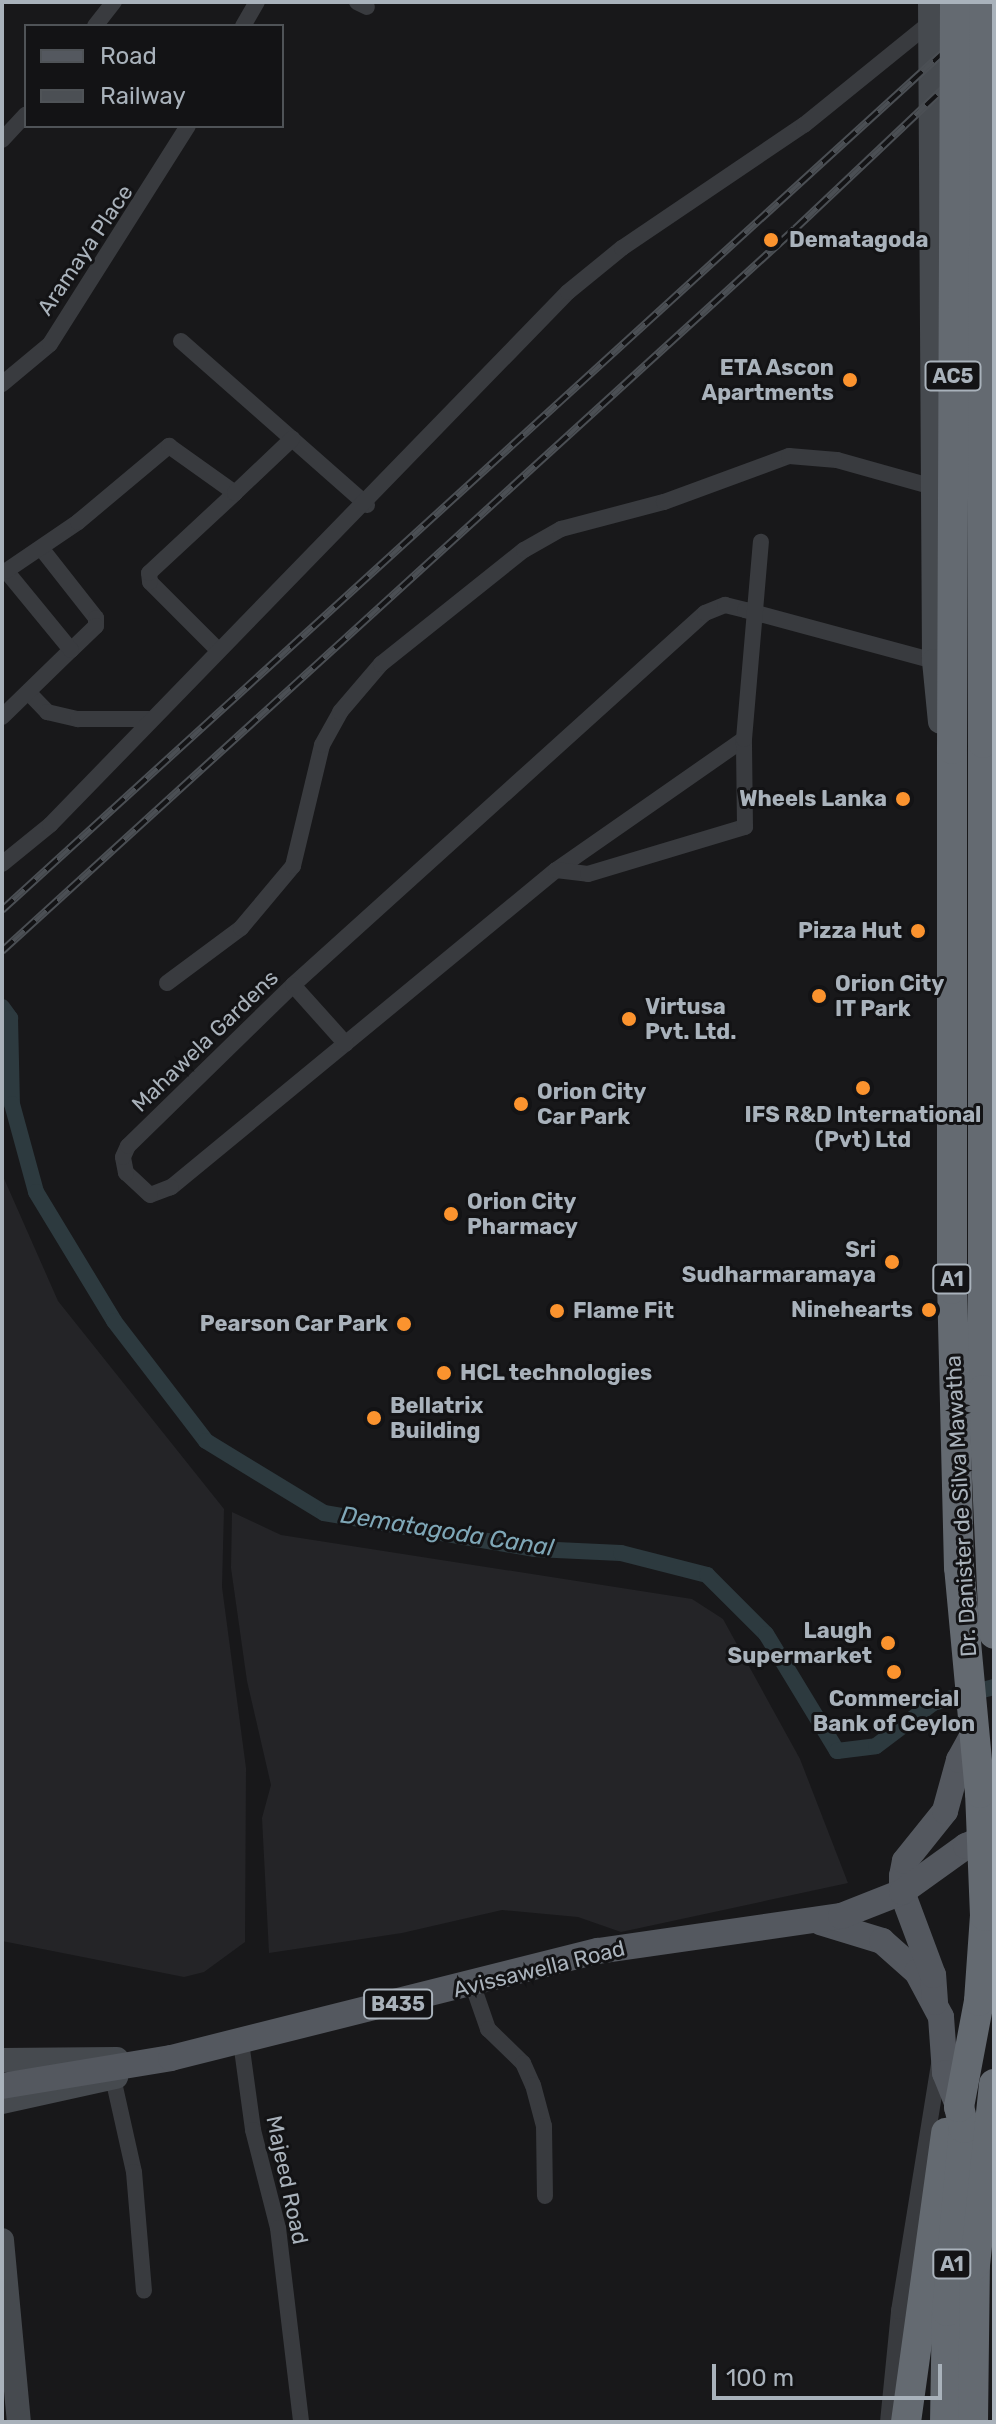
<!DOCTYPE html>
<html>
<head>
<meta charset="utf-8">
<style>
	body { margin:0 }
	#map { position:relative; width:996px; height:2424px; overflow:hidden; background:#18181a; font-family:Rubik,sans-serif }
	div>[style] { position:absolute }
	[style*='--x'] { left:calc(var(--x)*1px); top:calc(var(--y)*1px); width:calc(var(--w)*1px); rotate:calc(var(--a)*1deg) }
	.built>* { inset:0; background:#242427 }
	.canal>* { height:16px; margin:-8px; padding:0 8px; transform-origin:8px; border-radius:8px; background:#2d3a3f }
	.street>* { height:16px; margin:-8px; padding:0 8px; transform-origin:8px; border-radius:8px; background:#393b3f }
	.secondary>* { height:24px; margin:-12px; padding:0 12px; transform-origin:12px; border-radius:12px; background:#464a4f }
	.primary>* { height:26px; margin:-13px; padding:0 13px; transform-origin:13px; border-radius:13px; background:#54585f }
	.highway>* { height:30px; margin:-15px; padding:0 15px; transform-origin:15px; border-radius:15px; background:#646a71 }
	.rail>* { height:8px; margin-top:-4px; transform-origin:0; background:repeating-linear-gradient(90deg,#131315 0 15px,#4b4f54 0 30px); box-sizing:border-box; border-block:2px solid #4b4f54 }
	.highway-bridge>* { height:30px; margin:-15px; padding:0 15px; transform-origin:15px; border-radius:15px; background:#646a71 }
	.dots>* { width:22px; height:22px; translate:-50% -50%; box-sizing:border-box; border:4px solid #131315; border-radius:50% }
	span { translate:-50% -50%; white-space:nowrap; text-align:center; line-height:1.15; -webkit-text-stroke:6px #131315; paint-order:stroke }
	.shield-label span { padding:2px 6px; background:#131315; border:2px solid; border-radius:6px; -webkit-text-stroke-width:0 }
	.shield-label { font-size:20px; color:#a9b2bb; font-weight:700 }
	.poi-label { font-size:22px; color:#a9b2bb; font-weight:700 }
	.left { translate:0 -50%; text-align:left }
	.right { translate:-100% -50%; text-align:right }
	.street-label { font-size:22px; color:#a9b2bb }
	.water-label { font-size:24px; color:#7fa7b7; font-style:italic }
	.frame { position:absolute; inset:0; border:4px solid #a9b2bb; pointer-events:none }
	.legend { position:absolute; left:24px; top:24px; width:260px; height:104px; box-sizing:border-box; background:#131315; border:2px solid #4f5357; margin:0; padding:10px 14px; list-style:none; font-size:24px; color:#a9b2bb }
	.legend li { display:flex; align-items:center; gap:16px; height:40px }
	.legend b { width:40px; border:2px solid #4f5357 }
	.scale { position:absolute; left:712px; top:2364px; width:230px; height:36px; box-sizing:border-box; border:4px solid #a9b2bb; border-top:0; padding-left:10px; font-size:24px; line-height:28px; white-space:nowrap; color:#a9b2bb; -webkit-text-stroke:6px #131315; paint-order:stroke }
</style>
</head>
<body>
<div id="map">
	<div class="built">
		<i style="clip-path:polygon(2px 1174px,58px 1301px,224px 1509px,222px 1587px,246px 1768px,245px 1942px,204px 1972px,184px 1977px,2px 1941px)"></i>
		<i style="clip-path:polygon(232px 1512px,281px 1535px,692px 1599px,723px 1619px,800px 1759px,848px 1883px,621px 1932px,578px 1917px,502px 1910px,402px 1933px,269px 1953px,262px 1818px,271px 1785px,247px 1681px,231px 1568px)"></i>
	</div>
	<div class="canal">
		<i style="--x:2;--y:1007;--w:14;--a:54"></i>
		<i style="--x:10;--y:1018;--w:86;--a:88.7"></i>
		<i style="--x:12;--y:1104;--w:91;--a:74.7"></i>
		<i style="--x:36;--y:1192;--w:151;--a:58.8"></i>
		<i style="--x:114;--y:1321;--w:151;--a:52.5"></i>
		<i style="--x:206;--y:1441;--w:138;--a:31.4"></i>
		<i style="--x:324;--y:1513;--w:214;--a:9.7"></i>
		<i style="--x:535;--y:1549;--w:86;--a:2.7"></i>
		<i style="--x:621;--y:1553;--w:89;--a:14.3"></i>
		<i style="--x:707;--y:1575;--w:83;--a:45"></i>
		<i style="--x:766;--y:1634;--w:137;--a:58.7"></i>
		<i style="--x:837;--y:1751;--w:39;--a:-7"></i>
		<i style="--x:876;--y:1746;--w:71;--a:-37"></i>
		<i style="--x:933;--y:1703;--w:63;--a:-14.7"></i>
	</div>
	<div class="street">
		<i style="--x:357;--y:2;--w:11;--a:27"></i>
		<i style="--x:95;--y:26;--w:31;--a:-52"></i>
		<i style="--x:243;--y:26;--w:28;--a:-60"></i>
		<i style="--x:2;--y:140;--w:35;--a:-47"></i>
		<i style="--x:181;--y:341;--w:248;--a:41.4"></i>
		<i style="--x:2;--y:384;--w:62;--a:-39.8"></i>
		<i style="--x:50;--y:344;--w:258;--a:-57.7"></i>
		<i style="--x:41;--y:548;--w:89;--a:51.8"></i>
		<i style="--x:96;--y:618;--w:8;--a:90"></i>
		<i style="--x:96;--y:626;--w:35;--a:136"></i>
		<i style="--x:218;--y:650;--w:96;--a:-135"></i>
		<i style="--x:150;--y:582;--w:9;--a:-96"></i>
		<i style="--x:149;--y:573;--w:117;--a:-42.9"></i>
		<i style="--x:28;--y:692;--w:28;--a:46"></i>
		<i style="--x:47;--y:712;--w:32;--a:13"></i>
		<i style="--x:78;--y:719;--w:72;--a:0"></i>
		<i style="--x:2;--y:717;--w:96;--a:-44.2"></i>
		<i style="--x:71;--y:650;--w:102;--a:-129.4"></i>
		<i style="--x:6;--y:571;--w:87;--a:-34.2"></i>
		<i style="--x:78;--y:522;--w:119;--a:-39.9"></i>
		<i style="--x:169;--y:446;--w:81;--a:35.5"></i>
		<i style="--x:235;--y:493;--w:79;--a:-43.5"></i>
		<i style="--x:744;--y:739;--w:229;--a:145.1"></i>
		<i style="--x:556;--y:870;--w:499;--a:140.5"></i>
		<i style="--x:171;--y:1187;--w:22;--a:159"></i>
		<i style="--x:150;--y:1195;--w:33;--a:-137"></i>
		<i style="--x:126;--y:1173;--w:16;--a:-101"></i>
		<i style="--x:123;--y:1157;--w:12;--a:-66"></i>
		<i style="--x:128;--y:1146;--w:231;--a:-44.3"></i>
		<i style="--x:293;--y:985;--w:555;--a:-42.08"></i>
		<i style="--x:705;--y:613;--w:22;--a:-22"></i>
		<i style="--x:725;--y:605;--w:21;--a:14"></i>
		<i style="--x:745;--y:610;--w:196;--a:15.1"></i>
		<i style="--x:2;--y:864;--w:62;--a:-39.1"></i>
		<i style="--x:50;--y:825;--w:743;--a:-45.82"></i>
		<i style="--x:568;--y:292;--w:70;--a:-39.2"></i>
		<i style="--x:622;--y:248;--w:220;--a:-34.1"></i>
		<i style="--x:804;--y:125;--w:162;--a:-39"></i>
		<i style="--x:556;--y:870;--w:32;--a:7"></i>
		<i style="--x:588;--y:874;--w:164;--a:-16.7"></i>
		<i style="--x:745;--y:827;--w:88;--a:-90.7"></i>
		<i style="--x:744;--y:739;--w:198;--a:-85.1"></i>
		<i style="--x:167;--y:983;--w:92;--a:-36.6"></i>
		<i style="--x:241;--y:928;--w:81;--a:-50"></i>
		<i style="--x:293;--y:866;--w:124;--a:-76.5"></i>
		<i style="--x:322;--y:745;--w:38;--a:-61"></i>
		<i style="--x:340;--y:712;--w:63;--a:-49.5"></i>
		<i style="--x:381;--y:664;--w:183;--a:-38.6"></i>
		<i style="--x:524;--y:550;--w:43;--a:-29.6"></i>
		<i style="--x:561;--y:529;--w:106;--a:-14.7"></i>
		<i style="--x:664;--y:502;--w:133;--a:-20.2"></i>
		<i style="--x:789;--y:456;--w:48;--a:4.8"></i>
		<i style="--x:837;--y:460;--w:100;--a:15.7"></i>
		<i style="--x:293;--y:985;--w:79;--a:48.1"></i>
		<i style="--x:473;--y:1986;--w:46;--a:70.8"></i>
		<i style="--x:488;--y:2029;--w:49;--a:44.2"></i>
		<i style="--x:523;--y:2063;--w:24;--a:66"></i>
		<i style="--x:533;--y:2085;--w:42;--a:75"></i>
		<i style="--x:544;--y:2126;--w:70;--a:89.2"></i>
		<i style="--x:241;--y:2042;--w:89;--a:82.2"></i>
		<i style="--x:253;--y:2130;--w:101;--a:75.7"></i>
		<i style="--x:278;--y:2228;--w:195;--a:83.2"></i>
		<i style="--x:113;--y:2078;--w:96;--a:77.4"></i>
		<i style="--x:134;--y:2172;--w:119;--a:85.2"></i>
		<i style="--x:888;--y:2422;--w:112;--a:-84.3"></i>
		<i style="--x:899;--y:2311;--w:250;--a:-80.8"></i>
	</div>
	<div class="secondary">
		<i style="--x:930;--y:2;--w:659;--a:89.65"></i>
		<i style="--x:934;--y:661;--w:61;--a:84.4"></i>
		<i style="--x:2;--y:2060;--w:115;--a:-0.5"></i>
		<i style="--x:2;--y:2102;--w:117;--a:-12.4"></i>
		<i style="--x:2;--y:2240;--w:183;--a:84.7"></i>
	</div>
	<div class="primary">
		<i style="--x:820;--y:1922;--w:65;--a:17"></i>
		<i style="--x:882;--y:1941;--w:47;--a:41.5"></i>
		<i style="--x:917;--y:1972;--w:51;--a:61.9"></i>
		<i style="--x:941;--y:2017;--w:56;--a:85.9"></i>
		<i style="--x:945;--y:2073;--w:37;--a:68"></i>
		<i style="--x:935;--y:2002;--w:27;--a:-94"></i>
		<i style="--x:933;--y:1975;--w:89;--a:-110.5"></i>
		<i style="--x:902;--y:1892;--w:16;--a:-90"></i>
		<i style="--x:902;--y:1876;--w:15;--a:-79"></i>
		<i style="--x:905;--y:1861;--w:64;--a:-51.3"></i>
		<i style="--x:945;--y:1811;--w:53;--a:-74.6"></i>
		<i style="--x:959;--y:1760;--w:31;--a:-61"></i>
		<i style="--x:2;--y:2086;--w:171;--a:-9.4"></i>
		<i style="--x:171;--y:2058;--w:440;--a:-14.1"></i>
		<i style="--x:598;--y:1951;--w:246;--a:-8.2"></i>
		<i style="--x:841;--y:1916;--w:66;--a:-21.5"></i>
		<i style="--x:902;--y:1892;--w:79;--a:-35.7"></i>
		<i style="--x:966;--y:1846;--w:30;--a:-23"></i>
	</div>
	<div class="highway">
		<i style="--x:983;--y:743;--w:647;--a:90"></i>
		<i style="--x:983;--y:1390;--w:244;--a:87.4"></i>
		<i style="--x:906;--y:2422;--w:292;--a:-82.1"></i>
		<i style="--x:945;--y:2422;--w:111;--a:-89"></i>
		<i style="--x:947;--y:2311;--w:184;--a:-84.7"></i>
		<i style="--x:964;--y:2128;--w:22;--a:-103"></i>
		<i style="--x:959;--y:2107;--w:108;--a:-79.3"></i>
		<i style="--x:979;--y:2001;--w:85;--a:-86"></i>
		<i style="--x:985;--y:1916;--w:123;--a:-92.3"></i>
		<i style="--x:980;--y:1793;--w:226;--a:-95.3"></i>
		<i style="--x:959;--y:1568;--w:279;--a:-91.4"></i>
		<i style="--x:952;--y:1289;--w:540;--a:-90"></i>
		<i style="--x:973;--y:2422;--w:157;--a:-89.3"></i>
		<i style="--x:975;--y:2265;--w:182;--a:-84"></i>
	</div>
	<div class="rail">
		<i style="--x:2;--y:910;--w:1342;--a:-42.34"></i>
		<i style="--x:2;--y:951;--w:1072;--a:-42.32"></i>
		<i style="--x:795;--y:229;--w:274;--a:-43.4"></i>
	</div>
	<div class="highway-bridge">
		<i style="--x:983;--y:743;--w:741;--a:-90"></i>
		<i style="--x:952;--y:749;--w:747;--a:-89.77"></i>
	</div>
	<div class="dots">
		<i style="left:771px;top:240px;background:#fb932e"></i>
		<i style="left:850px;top:380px;background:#fb932e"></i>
		<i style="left:903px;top:799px;background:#fb932e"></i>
		<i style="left:918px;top:931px;background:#fb932e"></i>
		<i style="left:819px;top:996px;background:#fb932e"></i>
		<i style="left:629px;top:1019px;background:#fb932e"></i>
		<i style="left:863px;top:1088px;background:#fb932e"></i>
		<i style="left:521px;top:1104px;background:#fb932e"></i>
		<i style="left:451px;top:1214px;background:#fb932e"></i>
		<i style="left:892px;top:1262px;background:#fb932e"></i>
		<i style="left:929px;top:1310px;background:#fb932e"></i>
		<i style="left:557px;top:1311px;background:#fb932e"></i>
		<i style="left:404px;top:1324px;background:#fb932e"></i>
		<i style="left:444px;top:1373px;background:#fb932e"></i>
		<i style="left:374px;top:1418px;background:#fb932e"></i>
		<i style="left:888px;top:1643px;background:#fb932e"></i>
		<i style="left:894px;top:1672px;background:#fb932e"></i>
	</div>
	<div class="shield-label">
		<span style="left:953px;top:376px">AC5</span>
		<span style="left:952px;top:1279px">A1</span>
		<span style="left:398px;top:2004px">B435</span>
		<span style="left:952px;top:2264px">A1</span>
	</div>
	<div class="poi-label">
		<span class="left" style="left:789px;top:240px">Dematagoda</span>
		<span class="right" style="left:834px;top:380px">ETA Ascon<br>Apartments</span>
		<span class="right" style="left:887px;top:799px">Wheels Lanka</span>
		<span class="right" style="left:902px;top:931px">Pizza Hut</span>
		<span class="left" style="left:835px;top:996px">Orion City<br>IT Park</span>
		<span class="left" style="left:645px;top:1019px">Virtusa<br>Pvt. Ltd.</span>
		<span class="left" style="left:537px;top:1104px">Orion City<br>Car Park</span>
		<span style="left:863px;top:1127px">IFS R&amp;D International<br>(Pvt) Ltd</span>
		<span class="left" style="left:467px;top:1214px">Orion City<br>Pharmacy</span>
		<span class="right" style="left:876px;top:1262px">Sri<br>Sudharmaramaya</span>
		<span class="right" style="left:913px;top:1310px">Ninehearts</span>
		<span class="left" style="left:573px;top:1311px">Flame Fit</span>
		<span class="right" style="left:388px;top:1324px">Pearson Car Park</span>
		<span class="left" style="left:460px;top:1373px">HCL technologies</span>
		<span class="left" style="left:390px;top:1418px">Bellatrix<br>Building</span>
		<span class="right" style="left:872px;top:1643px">Laugh<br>Supermarket</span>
		<span style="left:894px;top:1711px">Commercial<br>Bank of Ceylon</span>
	</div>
	<div class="street-label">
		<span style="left:85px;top:250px;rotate:-56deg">Aramaya Place</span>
		<span style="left:205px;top:1041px;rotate:-44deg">Mahawela Gardens</span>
		<span style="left:961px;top:1506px;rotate:-93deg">Dr. Danister de Silva Mawatha</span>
		<span style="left:539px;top:1969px;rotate:-14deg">Avissawella Road</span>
		<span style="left:287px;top:2180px;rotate:78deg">Majeed Road</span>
	</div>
	<div class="water-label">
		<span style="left:447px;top:1532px;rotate:9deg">Dematagoda Canal</span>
	</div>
	<div class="frame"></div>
	<ul class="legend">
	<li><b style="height:10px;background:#54585f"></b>Road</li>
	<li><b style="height:10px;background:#4b4f54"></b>Railway</li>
	</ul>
	<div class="scale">100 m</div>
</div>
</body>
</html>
